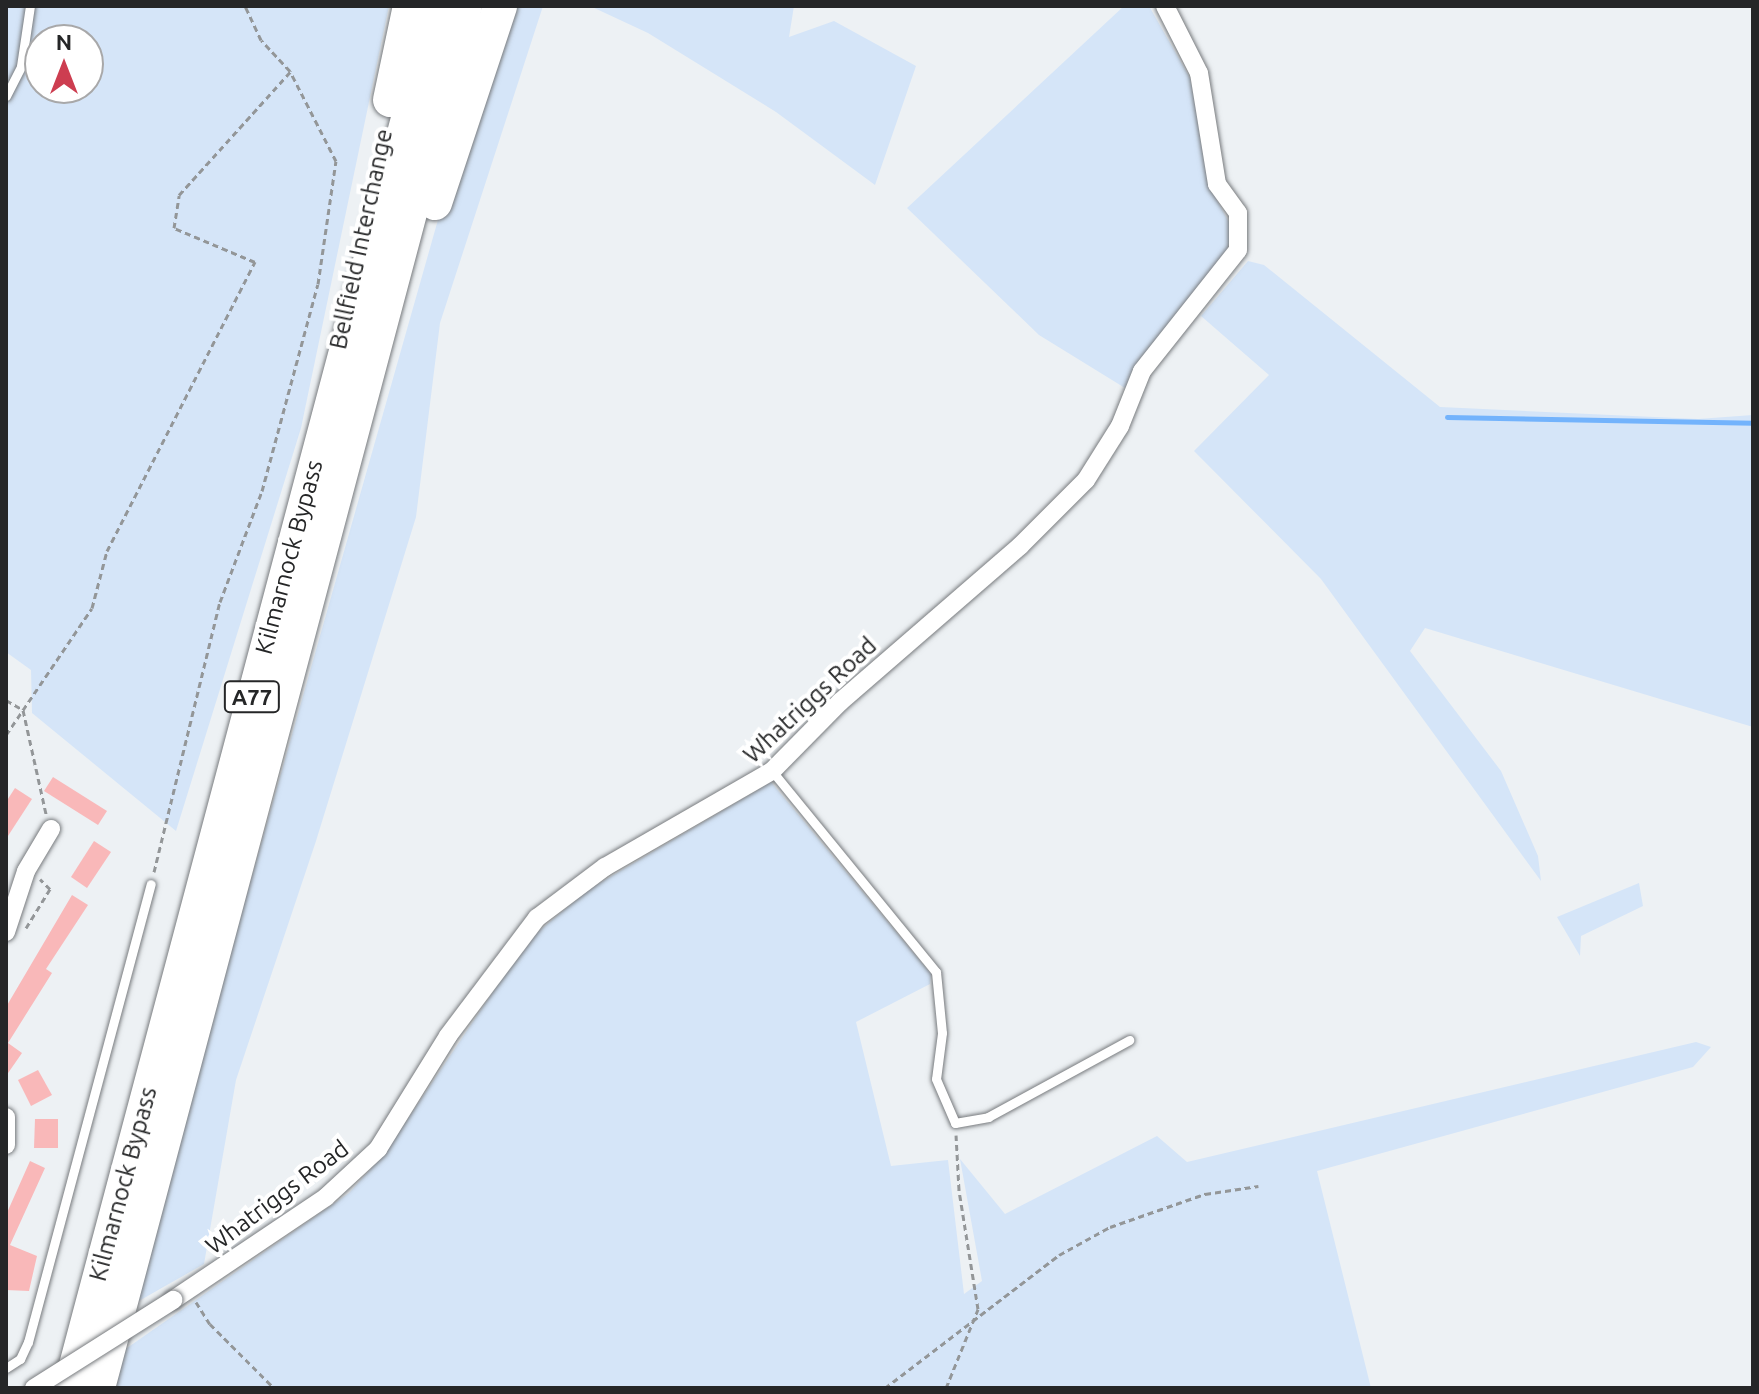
<!DOCTYPE html>
<html>
<head>
<meta charset="utf-8">
<style>
	body { margin:0 }
	#map { position:relative; width:1759px; height:1394px; overflow:hidden; background:#edf1f4; font-family:Ubuntu,sans-serif }
	div>[style] { position:absolute }
	[style*='--x'] { left:calc(var(--x)*1px); top:calc(var(--y)*1px); width:calc(var(--w)*1px); rotate:calc(var(--a)*1deg) }
	.green>* { inset:0; background:#d5e5f8 }
	.stream>* { height:5px; margin:-2.5px; padding:0 2.5px; transform-origin:2.5px; border-radius:2.5px; background:#73b3fc }
	.building>* { inset:0; background:#f9b8b9 }
	.path>* { height:3px; margin-top:-1.5px; transform-origin:0; background:repeating-linear-gradient(90deg,#939698 0 6px,transparent 0 10px) }
	.roads { filter:drop-shadow(0 0 2px #787b7e) drop-shadow(0 0 2px #787b7e) }
	.lane>* { height:9px; margin:-4.5px; padding:0 4.5px; transform-origin:4.5px; border-radius:4.5px; background:#fff }
	.street>* { height:18px; margin:-9px; padding:0 9px; transform-origin:9px; border-radius:9px; background:#fff }
	.highway>* { height:34px; margin:-17px; padding:0 17px; transform-origin:17px; border-radius:17px; background:#fff }
	.bridges { filter:drop-shadow(0 0 2px #787b7e) drop-shadow(0 0 2px #787b7e) }
	.street-bridge>* { height:18px; margin:-9px; padding:0 9px; transform-origin:9px; border-radius:9px; background:#fff }
	span { translate:-50% -50%; white-space:nowrap; text-align:center; line-height:1.15; -webkit-text-stroke:8px #fff; paint-order:stroke }
	.shield-label span { padding:2px 6px; background:#fff; border:2px solid; border-radius:6px; -webkit-text-stroke-width:0 }
	.shield-label { font-size:22px; color:#252627; font-weight:700 }
	.street-label { font-size:24px; color:#252627 }
	.frame { position:absolute; inset:0; border:8px solid #252627; pointer-events:none }
	.north { position:absolute; left:24px; top:24px; width:80px; height:80px; box-sizing:border-box; background:#fff; border:2px solid #a8a8a9; border-radius:50%; rotate:0deg; font-size:22px; font-weight:700; line-height:32px; text-align:center; color:#252627 }
	.north::after { content:''; display:block; margin:auto; width:28px; height:36px; background:#cd3d50; clip-path:polygon(50% 0,100% 100%,50% 72%,0 100%) }
</style>
</head>
<body>
<div id="map">
	<div class="green">
		<i style="clip-path:polygon(evenodd,6px 6px,389px 6px,301px 428px,176px 831px,32px 713px,31px 670px,6px 652px,6px 6px,40px 40px,88px 40px,88px 88px,40px 88px,40px 40px)"></i>
		<i style="clip-path:polygon(505px 6px,543px 6px,440px 323px,416px 517px,316px 841px,236px 1080px,204px 1264px,130px 1306px,470px 107px)"></i>
		<i style="clip-path:polygon(590px 6px,794px 6px,789px 37px,834px 21px,916px 66px,875px 185px,776px 112px,648px 33px)"></i>
		<i style="clip-path:polygon(1124px 6px,1149px 6px,1190px 78px,1213px 193px,1232px 228px,1227px 251px,1125px 388px,1039px 335px,907px 208px)"></i>
		<i style="clip-path:polygon(1248px 261px,1264px 265px,1440px 407px,1698px 419px,1753px 415px,1753px 727px,1425px 628px,1410px 651px,1501px 771px,1538px 856px,1541px 881px,1321px 579px,1194px 451px,1269px 375px,1201px 316px)"></i>
		<i style="clip-path:polygon(771px 782px,931px 974px,930px 984px,856px 1022px,891px 1166px,948px 1160px,964px 1294px,982px 1281px,960px 1159px,1005px 1214px,1157px 1136px,1187px 1162px,1696px 1042px,1711px 1047px,1693px 1067px,1317px 1171px,1371px 1388px,109px 1388px,117px 1355px,349px 1193px,385px 1153px,527px 941px,588px 890px)"></i>
		<i style="clip-path:polygon(1639px 883px,1643px 906px,1581px 936px,1580px 956px,1557px 917px)"></i>
	</div>
	<div class="stream">
		<i style="--x:1447;--y:417;--w:306;--a:1.1"></i>
	</div>
	<div class="building">
		<i style="clip-path:polygon(53px 777px,107px 811px,98px 825px,44px 791px)"></i>
		<i style="clip-path:polygon(15px 788px,32px 799px,6px 839px,6px 802px)"></i>
		<i style="clip-path:polygon(94px 841px,111px 852px,87px 888px,71px 877px)"></i>
		<i style="clip-path:polygon(72px 895px,88px 905px,46px 969px,52px 973px,8px 1043px,22px 1053px,6px 1076px,6px 1007px)"></i>
		<i style="clip-path:polygon(38px 1070px,52px 1095px,31px 1106px,18px 1080px)"></i>
		<i style="clip-path:polygon(35px 1119px,58px 1119px,58px 1148px,34px 1148px)"></i>
		<i style="clip-path:polygon(30px 1161px,45px 1168px,10px 1245px,37px 1256px,29px 1291px,6px 1290px,6px 1215px)"></i>
	</div>
	<div class="path">
		<i style="--x:6;--y:700;--w:20;--a:30"></i>
		<i style="--x:23;--y:710;--w:107;--a:77.5"></i>
		<i style="--x:6;--y:735;--w:153;--a:-55.9"></i>
		<i style="--x:92;--y:608;--w:59;--a:-75.3"></i>
		<i style="--x:107;--y:551;--w:325;--a:-62.9"></i>
		<i style="--x:255;--y:262;--w:88;--a:-157.2"></i>
		<i style="--x:174;--y:228;--w:33;--a:-81"></i>
		<i style="--x:179;--y:195;--w:166;--a:-47.9"></i>
		<i style="--x:154;--y:872;--w:278;--a:-76.3"></i>
		<i style="--x:220;--y:602;--w:119;--a:-69.3"></i>
		<i style="--x:262;--y:491;--w:214;--a:-74.9"></i>
		<i style="--x:318;--y:284;--w:124;--a:-81.7"></i>
		<i style="--x:336;--y:161;--w:101;--a:-117.1"></i>
		<i style="--x:290;--y:71;--w:42;--a:-133.1"></i>
		<i style="--x:261;--y:40;--w:38;--a:-115"></i>
		<i style="--x:26;--y:928;--w:46;--a:-58.4"></i>
		<i style="--x:50;--y:889;--w:14;--a:-135"></i>
		<i style="--x:196;--y:1302;--w:26;--a:58"></i>
		<i style="--x:210;--y:1324;--w:91;--a:45"></i>
		<i style="--x:885;--y:1388;--w:219;--a:-37.4"></i>
		<i style="--x:1059;--y:1255;--w:58;--a:-28.8"></i>
		<i style="--x:1110;--y:1227;--w:101;--a:-19.2"></i>
		<i style="--x:1205;--y:1194;--w:54;--a:-8.6"></i>
		<i style="--x:946;--y:1388;--w:85;--a:-67.9"></i>
		<i style="--x:978;--y:1309;--w:121;--a:-99.1"></i>
		<i style="--x:959;--y:1190;--w:55;--a:-93.1"></i>
	</div>
	<div class="roads">
		<div class="lane">
			<i style="--x:6;--y:96;--w:34;--a:-63"></i>
			<i style="--x:21;--y:66;--w:61;--a:-81.5"></i>
			<i style="--x:772;--y:771;--w:259;--a:50.8"></i>
			<i style="--x:936;--y:972;--w:61;--a:84.4"></i>
			<i style="--x:942;--y:1033;--w:46;--a:97.4"></i>
			<i style="--x:936;--y:1079;--w:48;--a:66.6"></i>
			<i style="--x:955;--y:1123;--w:34;--a:-10"></i>
			<i style="--x:988;--y:1117;--w:161;--a:-28.6"></i>
			<i style="--x:6;--y:1368;--w:17;--a:-33"></i>
			<i style="--x:20;--y:1359;--w:19;--a:-65"></i>
			<i style="--x:28;--y:1342;--w:474;--a:-75"></i>
		</div>
		<div class="street">
			<i style="--x:6;--y:932;--w:64;--a:-71.8"></i>
			<i style="--x:26;--y:871;--w:49;--a:-59.2"></i>
			<i style="--x:6;--y:1117;--w:28;--a:90"></i>
			<i style="--x:173;--y:1300;--w:184;--a:-33.9"></i>
			<i style="--x:326;--y:1197;--w:71;--a:-42.7"></i>
			<i style="--x:378;--y:1149;--w:133;--a:-58.2"></i>
			<i style="--x:448;--y:1036;--w:148;--a:-53"></i>
			<i style="--x:537;--y:918;--w:85;--a:-36.9"></i>
			<i style="--x:605;--y:867;--w:193;--a:-29.9"></i>
			<i style="--x:772;--y:771;--w:97;--a:-45.4"></i>
			<i style="--x:840;--y:702;--w:238;--a:-40.9"></i>
			<i style="--x:1020;--y:546;--w:93;--a:-45"></i>
			<i style="--x:1086;--y:480;--w:64;--a:-57.8"></i>
			<i style="--x:1120;--y:426;--w:59;--a:-68.2"></i>
			<i style="--x:1142;--y:371;--w:154;--a:-51.6"></i>
			<i style="--x:1238;--y:250;--w:37;--a:-90"></i>
			<i style="--x:1238;--y:213;--w:36;--a:-126"></i>
			<i style="--x:1217;--y:184;--w:112;--a:-99.2"></i>
			<i style="--x:1199;--y:73;--w:75;--a:-116.9"></i>
		</div>
		<div class="highway">
			<i style="--x:390;--y:100;--w:96;--a:-78"></i>
			<i style="--x:435;--y:203;--w:207;--a:-71.7"></i>
			<i style="--x:70;--y:1388;--w:1430;--a:-75.09"></i>
			<i style="--x:98;--y:1388;--w:1430;--a:-75.13"></i>
		</div>
	</div>
	<div class="bridges">
		<div class="street-bridge">
			<i style="--x:34;--y:1388;--w:165;--a:-32.3"></i>
		</div>
	</div>
	<div class="shield-label">
		<span style="left:252px;top:697px">A77</span>
	</div>
	<div class="street-label">
		<span style="left:361px;top:239px;rotate:-78deg">Bellfield Interchange</span>
		<span style="left:289px;top:557px;rotate:-75deg">Kilmarnock Bypass</span>
		<span style="left:810px;top:700px;rotate:-43deg">Whatriggs Road</span>
		<span style="left:123px;top:1184px;rotate:-75deg">Kilmarnock Bypass</span>
		<span style="left:277px;top:1197px;rotate:-37deg">Whatriggs Road</span>
	</div>
	<div class="frame"></div>
	<div class="north">N</div>
</div>
</body>
</html>
